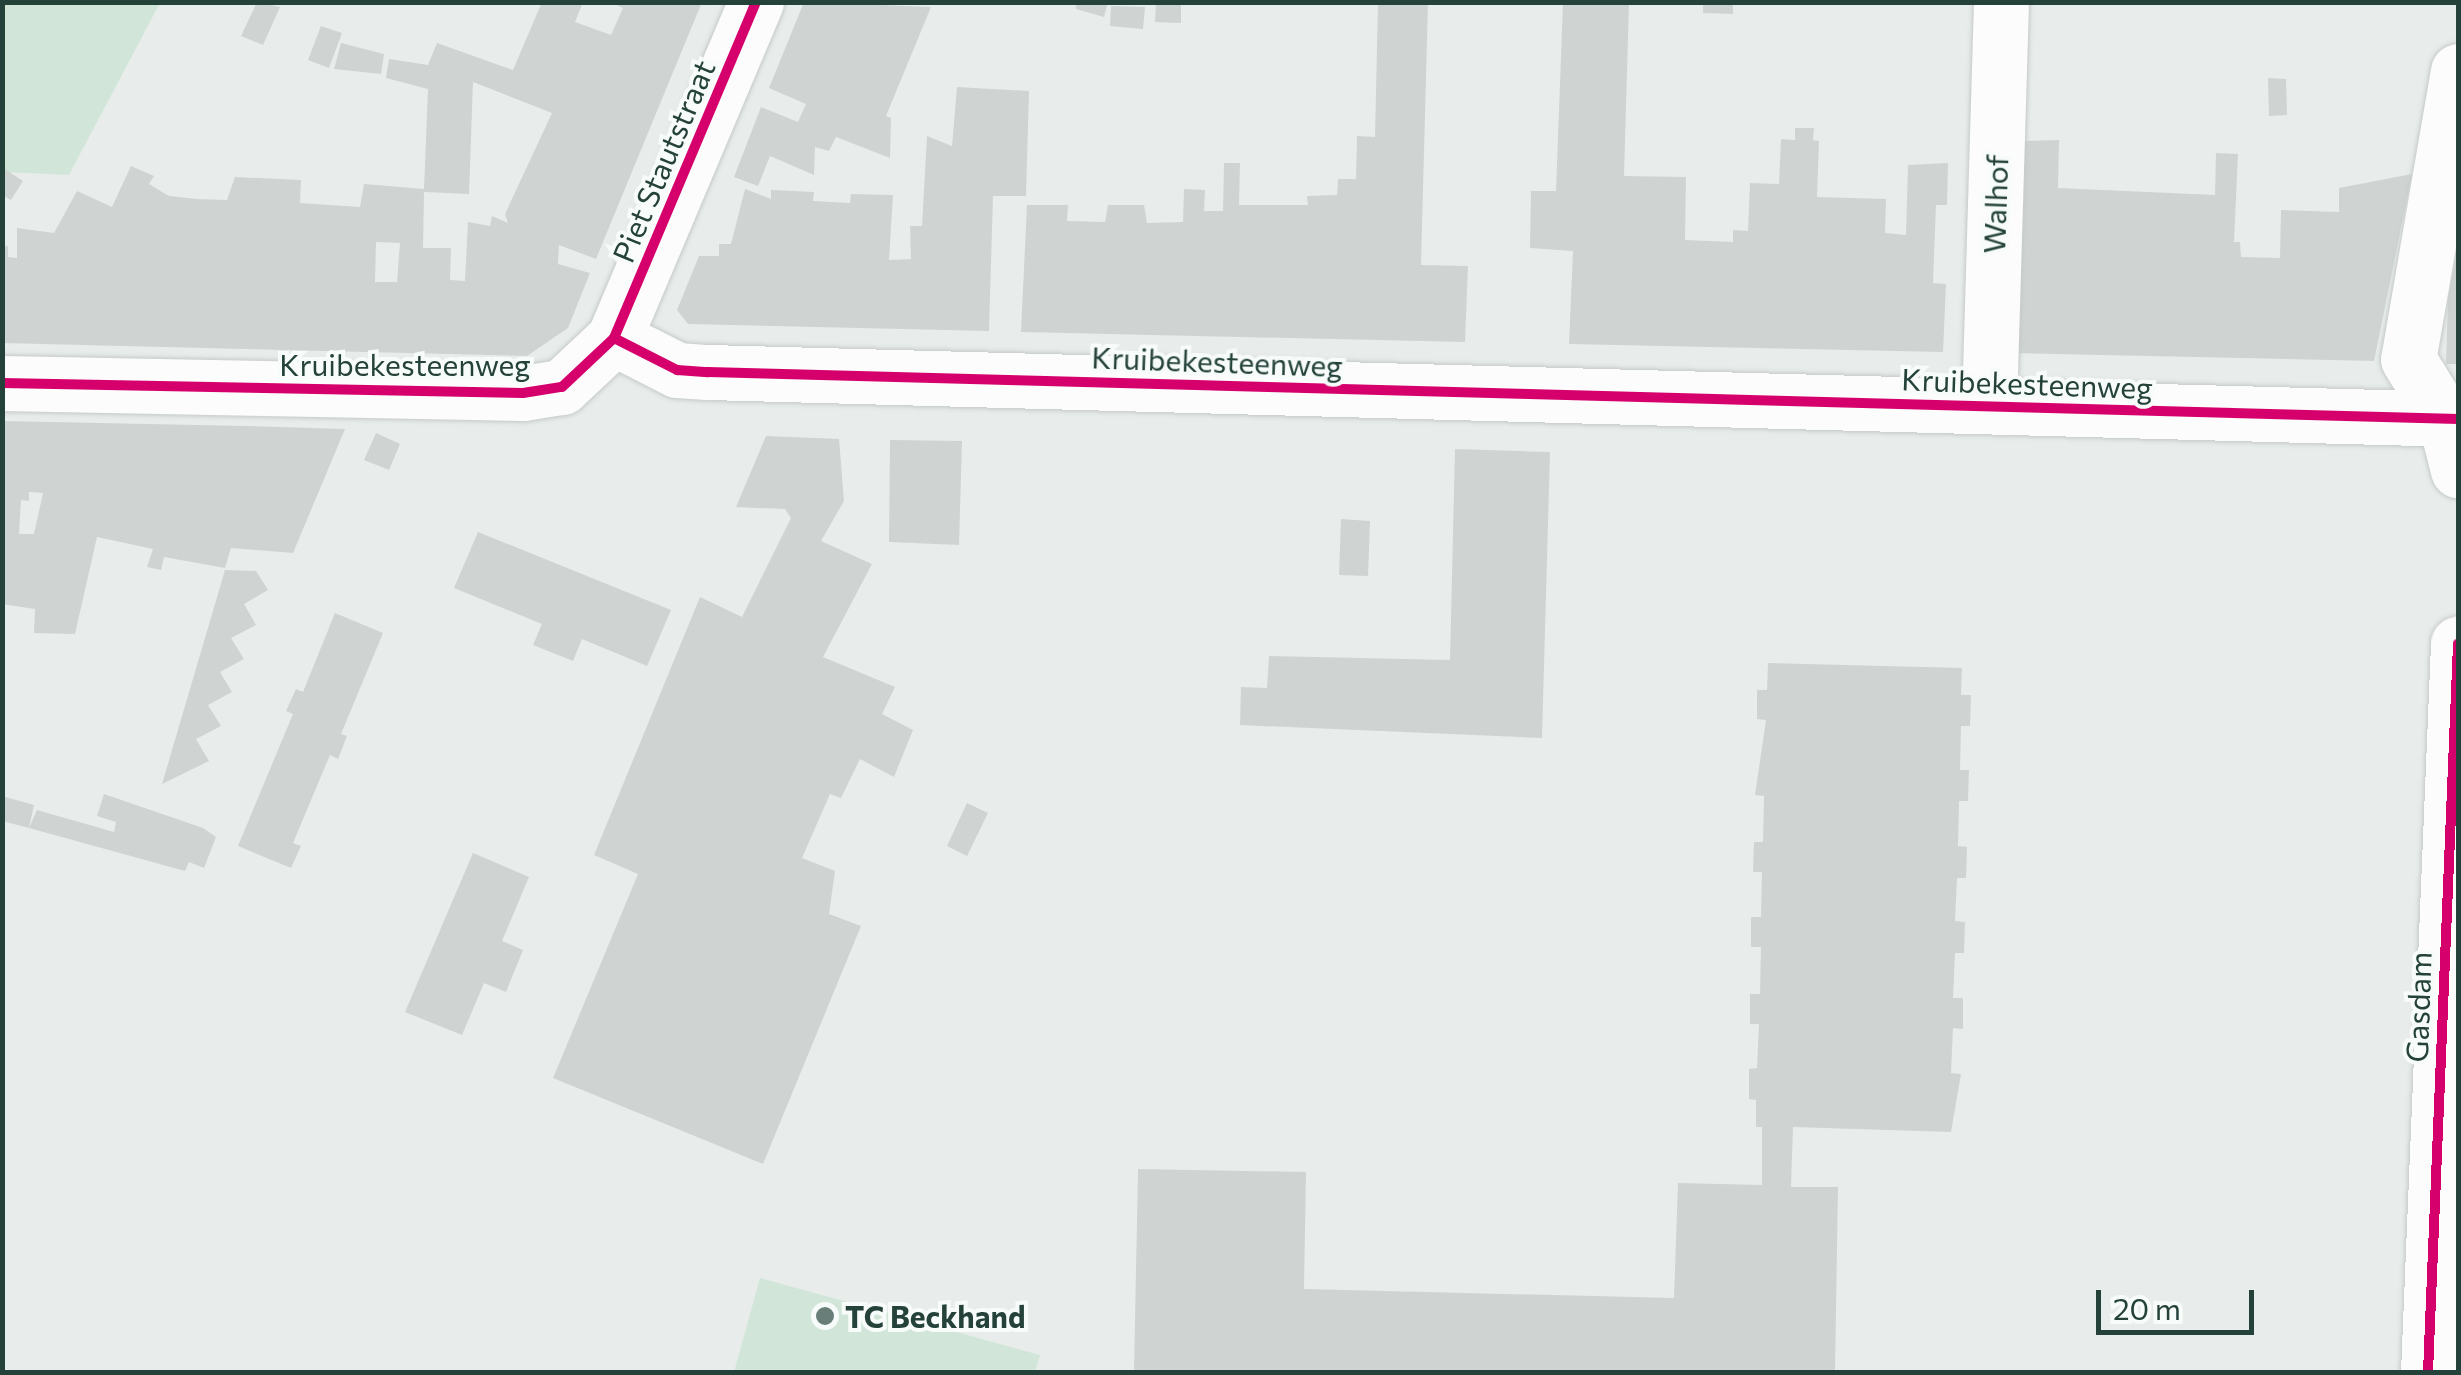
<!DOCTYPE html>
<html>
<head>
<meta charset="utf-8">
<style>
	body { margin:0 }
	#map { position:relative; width:2461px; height:1375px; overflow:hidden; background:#e8edeb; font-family:Commissioner,sans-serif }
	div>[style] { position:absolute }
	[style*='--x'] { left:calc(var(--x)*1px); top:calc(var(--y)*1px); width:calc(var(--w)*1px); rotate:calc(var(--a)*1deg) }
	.green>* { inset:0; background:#d1e6d8 }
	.building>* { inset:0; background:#cfd4d2 }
	.roads { filter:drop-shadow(0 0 2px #c5cac8) drop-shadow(0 0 2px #c5cac8) }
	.street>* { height:55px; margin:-27.5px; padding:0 27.5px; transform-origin:27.5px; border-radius:27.5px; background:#fcfcfc }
	.secondary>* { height:55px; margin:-27.5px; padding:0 27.5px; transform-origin:27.5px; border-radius:27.5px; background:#fcfcfc }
	.cycleway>* { height:10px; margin:-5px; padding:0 5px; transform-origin:5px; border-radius:5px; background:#d6006c }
	.dots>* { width:28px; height:28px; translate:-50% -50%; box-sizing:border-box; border:5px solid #f7fbf9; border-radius:50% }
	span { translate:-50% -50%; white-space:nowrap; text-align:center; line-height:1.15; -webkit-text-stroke:8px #f7fbf9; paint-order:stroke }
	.street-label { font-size:30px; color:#24423a }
	.poi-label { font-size:30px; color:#24423a; font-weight:700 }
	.left { translate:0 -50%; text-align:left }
	.frame { position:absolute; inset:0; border:5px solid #24423a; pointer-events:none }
	.scale { position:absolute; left:2096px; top:1290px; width:158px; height:45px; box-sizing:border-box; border:5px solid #24423a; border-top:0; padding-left:12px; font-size:30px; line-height:35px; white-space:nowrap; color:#24423a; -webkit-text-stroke:8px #f7fbf9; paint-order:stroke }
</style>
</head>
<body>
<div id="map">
	<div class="green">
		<i style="clip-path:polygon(3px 3px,160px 3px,69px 175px,3px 172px)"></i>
		<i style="clip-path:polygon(760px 1278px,1040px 1355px,1035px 1372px,734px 1372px)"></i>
	</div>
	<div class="building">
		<i style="clip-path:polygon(257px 2px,280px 7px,263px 45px,241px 36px)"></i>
		<i style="clip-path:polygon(evenodd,542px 2px,583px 2px,575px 22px,611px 35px,623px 8px,610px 2px,702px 2px,596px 259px,559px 245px,558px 264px,590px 273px,568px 328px,527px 356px,2px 343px,2px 246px,8px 246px,8px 257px,17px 258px,17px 228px,54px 233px,77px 191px,112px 207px,131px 166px,154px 176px,149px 184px,169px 196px,197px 199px,227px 200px,235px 177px,301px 180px,300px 203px,360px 207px,364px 184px,424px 189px,428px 89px,386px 78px,389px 59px,428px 65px,437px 43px,513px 70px,542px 2px,473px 82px,552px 113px,505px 214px,508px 223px,492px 216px,490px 226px,468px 222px,465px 281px,450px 280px,451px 248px,423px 248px,424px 192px,469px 194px,473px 82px,542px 2px,376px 242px,400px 243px,397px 282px,375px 282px,376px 242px)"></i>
		<i style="clip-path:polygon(804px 2px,931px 7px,886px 116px,891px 118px,890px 158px,836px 137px,829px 151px,815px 147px,814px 175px,770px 156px,758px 186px,734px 177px,761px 107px,798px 122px,806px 104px,769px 88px)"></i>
		<i style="clip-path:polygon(1076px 2px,1108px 2px,1104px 17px,1076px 9px)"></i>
		<i style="clip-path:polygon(1156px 2px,1181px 2px,1181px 23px,1155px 22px)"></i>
		<i style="clip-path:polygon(1378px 2px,1428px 2px,1421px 265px,1468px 266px,1465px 342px,1021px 332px,1027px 205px,1068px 205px,1067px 221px,1105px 222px,1108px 205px,1144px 205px,1147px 223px,1183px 222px,1184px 189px,1205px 190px,1204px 211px,1223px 211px,1224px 163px,1240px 163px,1239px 205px,1308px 205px,1307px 196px,1337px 195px,1338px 179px,1356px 179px,1357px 136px,1375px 137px)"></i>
		<i style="clip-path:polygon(1563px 2px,1629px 2px,1624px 176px,1686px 177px,1685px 240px,1733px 242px,1733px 230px,1748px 231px,1750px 183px,1779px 184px,1781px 139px,1795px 140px,1795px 128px,1814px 128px,1813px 140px,1819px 141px,1817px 197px,1886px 199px,1885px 233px,1906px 235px,1908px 165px,1948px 163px,1947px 205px,1936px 205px,1933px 283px,1946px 284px,1943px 352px,1569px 344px,1573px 251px,1530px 248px,1531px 191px,1556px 191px)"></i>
		<i style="clip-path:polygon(1703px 2px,1733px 2px,1733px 14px,1703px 13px)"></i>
		<i style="clip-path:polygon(1111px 6px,1145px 7px,1143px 29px,1110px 26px)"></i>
		<i style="clip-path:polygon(321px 26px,342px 33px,329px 68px,308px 60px)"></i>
		<i style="clip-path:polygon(341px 43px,384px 54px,381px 74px,334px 69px)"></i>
		<i style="clip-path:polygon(2268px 78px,2286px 79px,2287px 115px,2269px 116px)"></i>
		<i style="clip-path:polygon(957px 87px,1029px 91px,1026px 196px,993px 196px,989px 331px,688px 324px,677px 310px,699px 256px,719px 256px,719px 244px,731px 244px,745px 189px,771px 199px,771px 190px,814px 192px,813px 201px,850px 203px,851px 194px,893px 195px,889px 260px,911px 259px,910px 226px,922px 226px,927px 136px,952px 146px)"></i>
		<i style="clip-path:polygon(2059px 140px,2058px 188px,2215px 195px,2216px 153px,2238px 154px,2234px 242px,2240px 242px,2241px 257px,2280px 258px,2281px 210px,2339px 212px,2339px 188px,2412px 174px,2374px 361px,2013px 353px,2020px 141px)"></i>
		<i style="clip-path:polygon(2px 167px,23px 181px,11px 200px,2px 195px)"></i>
		<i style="clip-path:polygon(2458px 247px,2458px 364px,2446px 364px,2448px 300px)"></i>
		<i style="clip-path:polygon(evenodd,2px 421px,247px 426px,345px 429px,293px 553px,231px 548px,225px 568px,164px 557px,161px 570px,147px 567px,153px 549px,97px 537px,75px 634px,34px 633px,35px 609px,2px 604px,2px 421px,29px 492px,43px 493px,34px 534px,19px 534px,21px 500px,29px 501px,29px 492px)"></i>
		<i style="clip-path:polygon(376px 433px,400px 444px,389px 470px,364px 460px)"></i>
		<i style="clip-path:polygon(766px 436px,839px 439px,844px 501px,821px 541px,872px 564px,823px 657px,895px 687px,882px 714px,913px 730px,894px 777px,860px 759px,841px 798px,830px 794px,802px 858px,835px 871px,829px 914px,861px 926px,763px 1164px,553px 1078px,638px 874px,594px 855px,700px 597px,742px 617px,791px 518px,785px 509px,736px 507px)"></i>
		<i style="clip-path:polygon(890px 440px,962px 441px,959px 545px,889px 542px)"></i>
		<i style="clip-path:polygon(1455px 449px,1550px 452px,1542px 738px,1240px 725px,1241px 687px,1267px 688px,1269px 656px,1450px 660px)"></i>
		<i style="clip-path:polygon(1341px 519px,1370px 521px,1368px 576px,1339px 575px)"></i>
		<i style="clip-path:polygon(478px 532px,671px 610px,647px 666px,582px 639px,573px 661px,533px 645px,542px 624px,454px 588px)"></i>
		<i style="clip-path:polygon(225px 570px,256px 571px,268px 590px,244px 604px,256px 625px,231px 638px,244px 659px,220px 672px,232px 692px,208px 705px,221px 726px,196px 739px,209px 761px,162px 784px)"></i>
		<i style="clip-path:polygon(335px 613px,383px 633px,341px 734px,347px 736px,338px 759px,330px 755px,293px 843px,301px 846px,291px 868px,238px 846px,293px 714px,286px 711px,296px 689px,303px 692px)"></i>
		<i style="clip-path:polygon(1768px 663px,1962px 668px,1961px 695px,1971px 695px,1970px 726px,1961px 726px,1960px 770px,1969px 770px,1968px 801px,1959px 801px,1958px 846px,1967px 847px,1966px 878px,1957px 878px,1955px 921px,1965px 922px,1964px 953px,1955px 953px,1953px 998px,1963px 998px,1963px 1029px,1953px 1028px,1951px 1073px,1961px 1074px,1951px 1132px,1793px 1127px,1791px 1187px,1838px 1187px,1835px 1372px,1134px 1372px,1138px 1169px,1306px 1172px,1304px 1289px,1674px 1298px,1678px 1183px,1762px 1185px,1762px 1127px,1756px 1127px,1756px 1100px,1749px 1099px,1749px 1069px,1757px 1068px,1759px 1024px,1750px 1024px,1750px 994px,1760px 994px,1761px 947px,1751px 947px,1751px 917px,1761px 917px,1762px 872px,1753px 872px,1754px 842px,1763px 842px,1764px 796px,1755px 795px,1766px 720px,1757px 719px,1757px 690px,1767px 690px)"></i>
		<i style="clip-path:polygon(104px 794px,203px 828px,216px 837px,204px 868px,189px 862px,185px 871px,29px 828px,2px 821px,2px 796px,34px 805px,29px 828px,37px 810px,114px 832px,116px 822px,97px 816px)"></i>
		<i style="clip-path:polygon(967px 803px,988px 813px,967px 856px,947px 846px)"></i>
		<i style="clip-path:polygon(473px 853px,529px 877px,502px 941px,523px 950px,506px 992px,484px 983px,462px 1035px,405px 1012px)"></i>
	</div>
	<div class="roads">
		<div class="street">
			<i style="--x:2458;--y:71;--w:292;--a:99.8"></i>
			<i style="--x:2408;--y:359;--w:70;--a:58.3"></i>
			<i style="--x:2445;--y:419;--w:53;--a:75.7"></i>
			<i style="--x:614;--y:338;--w:71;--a:26.9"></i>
			<i style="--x:677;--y:370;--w:31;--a:4"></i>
			<i style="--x:708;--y:372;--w:1751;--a:1.54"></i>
			<i style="--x:1989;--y:406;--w:404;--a:-88.3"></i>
			<i style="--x:2428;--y:1372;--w:729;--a:-87.64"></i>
		</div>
		<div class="secondary">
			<i style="--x:2;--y:383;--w:521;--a:1.1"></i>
			<i style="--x:523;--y:393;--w:39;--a:-9"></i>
			<i style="--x:562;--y:387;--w:71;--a:-43.3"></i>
			<i style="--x:614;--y:338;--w:365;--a:-67.1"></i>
		</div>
	</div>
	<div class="cycleway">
		<i style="--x:614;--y:338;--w:71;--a:26.9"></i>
		<i style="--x:677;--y:370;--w:31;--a:4"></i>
		<i style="--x:708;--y:372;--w:1751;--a:1.54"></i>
		<i style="--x:2;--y:383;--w:521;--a:1.1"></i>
		<i style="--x:523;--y:393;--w:39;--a:-9"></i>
		<i style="--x:562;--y:387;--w:71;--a:-43.3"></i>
		<i style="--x:614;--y:338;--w:365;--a:-67.1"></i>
		<i style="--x:2428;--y:1372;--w:729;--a:-87.64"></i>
	</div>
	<div class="dots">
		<i style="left:825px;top:1316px;background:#697e78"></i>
	</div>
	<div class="street-label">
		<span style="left:663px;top:161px;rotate:-67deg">Piet Stautstraat</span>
		<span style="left:1995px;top:204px;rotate:-88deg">Walhof</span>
		<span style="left:1217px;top:361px;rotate:2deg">Kruibekesteenweg</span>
		<span style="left:405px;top:364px">Kruibekesteenweg</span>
		<span style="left:2027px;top:383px;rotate:2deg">Kruibekesteenweg</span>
		<span style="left:2418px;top:1007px;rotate:-88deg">Gasdam</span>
	</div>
	<div class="poi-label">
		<span class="left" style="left:845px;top:1316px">TC Beckhand</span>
	</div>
	<div class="frame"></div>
	<div class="scale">20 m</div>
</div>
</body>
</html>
